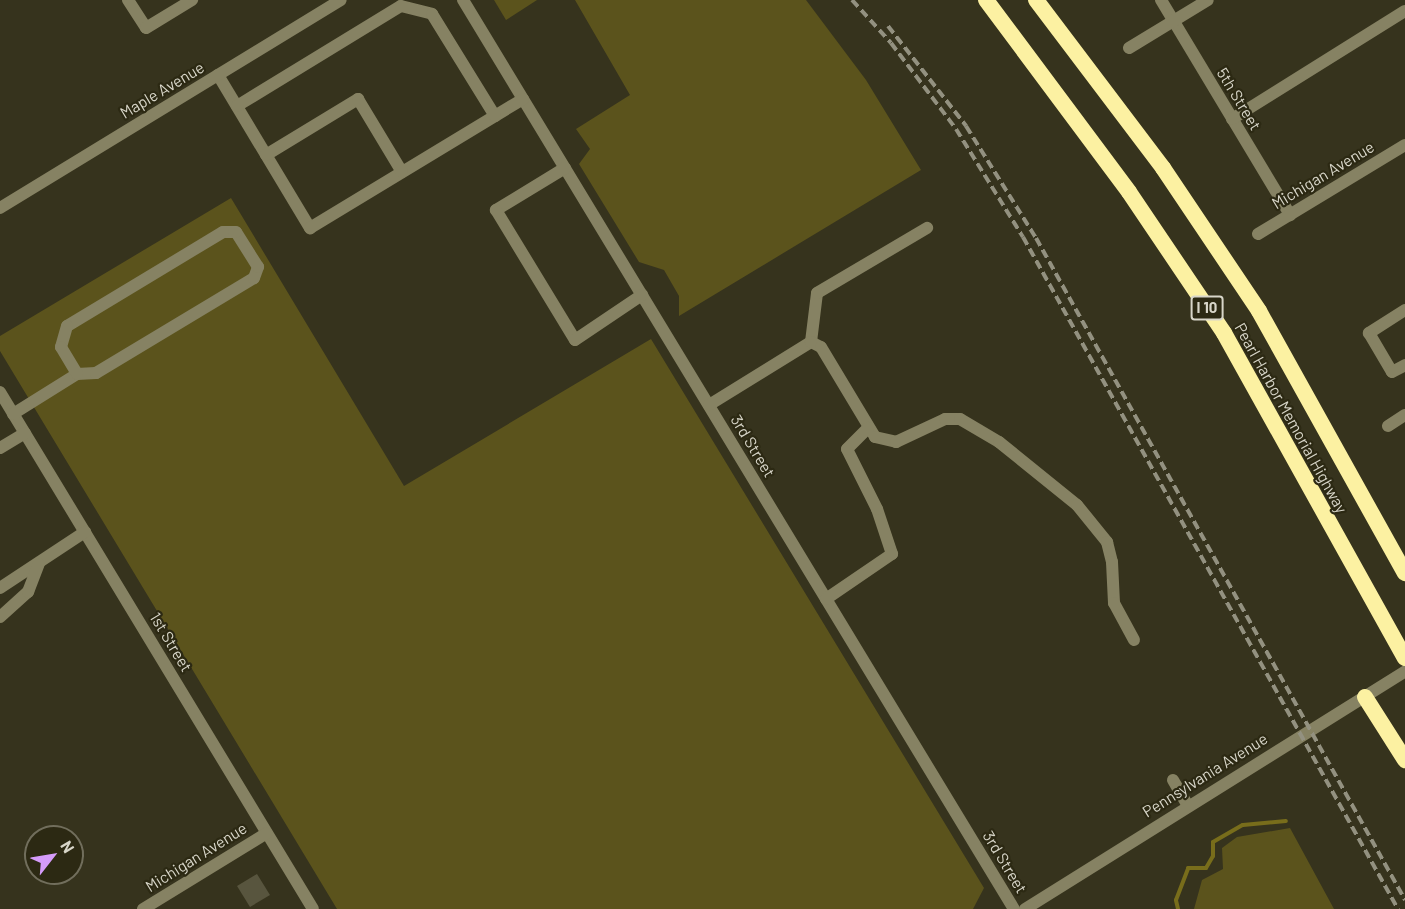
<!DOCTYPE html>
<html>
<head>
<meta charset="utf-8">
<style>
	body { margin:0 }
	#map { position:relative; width:1405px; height:909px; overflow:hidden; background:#36331d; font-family:Barlow,sans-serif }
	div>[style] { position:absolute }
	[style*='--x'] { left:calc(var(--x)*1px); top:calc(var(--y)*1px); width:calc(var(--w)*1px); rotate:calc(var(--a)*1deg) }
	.green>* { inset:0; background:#5b531c }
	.stream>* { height:4px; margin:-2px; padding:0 2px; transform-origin:2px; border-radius:2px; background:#786d1b }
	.building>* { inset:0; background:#58553e }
	.minor>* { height:12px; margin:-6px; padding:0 6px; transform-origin:6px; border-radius:6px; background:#868263 }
	.highway>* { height:16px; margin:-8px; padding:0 8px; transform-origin:8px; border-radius:8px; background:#fcf1a2 }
	.rail>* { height:4px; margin-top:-2px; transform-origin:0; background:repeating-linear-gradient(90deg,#939180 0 9px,transparent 0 13.5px) }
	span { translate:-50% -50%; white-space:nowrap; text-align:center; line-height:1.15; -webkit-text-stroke:4.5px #2c2913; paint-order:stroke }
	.shield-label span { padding:2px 4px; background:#2c2913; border:2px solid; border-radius:4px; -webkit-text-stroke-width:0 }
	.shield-label { font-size:15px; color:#d8d6c9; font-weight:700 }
	.street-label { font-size:16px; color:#d8d6c9 }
	.north { position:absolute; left:24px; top:825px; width:60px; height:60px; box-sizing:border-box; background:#2c2913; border:2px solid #716e5c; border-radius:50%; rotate:59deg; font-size:16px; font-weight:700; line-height:24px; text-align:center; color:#d8d6c9 }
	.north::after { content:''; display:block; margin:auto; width:21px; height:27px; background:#d59bfa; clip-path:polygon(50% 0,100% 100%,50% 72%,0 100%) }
</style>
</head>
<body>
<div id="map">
	<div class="green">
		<i style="clip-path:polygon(494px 0,537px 0,506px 20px)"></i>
		<i style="clip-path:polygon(575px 0,806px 0,866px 80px,921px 170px,679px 316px,679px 296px,664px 270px,639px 262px,579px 164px,590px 149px,576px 129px,630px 95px)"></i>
		<i style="clip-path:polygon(231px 198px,404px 486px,651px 339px,984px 888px,973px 909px,337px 909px,0 351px,0 336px)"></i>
		<i style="clip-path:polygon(1290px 828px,1334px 909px,1194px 909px,1202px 880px,1223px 869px,1222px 848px,1237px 837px)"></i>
	</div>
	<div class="stream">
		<i style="--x:1178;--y:909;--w:9;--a:-103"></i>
		<i style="--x:1176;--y:900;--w:34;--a:-69"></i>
		<i style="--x:1188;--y:868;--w:18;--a:0"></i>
		<i style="--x:1206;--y:868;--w:14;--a:-60"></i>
		<i style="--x:1213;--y:856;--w:14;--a:-90"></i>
		<i style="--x:1213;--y:842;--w:34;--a:-30"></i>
		<i style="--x:1243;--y:825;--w:43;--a:-5.3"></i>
	</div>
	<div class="building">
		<i style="clip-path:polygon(257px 874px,270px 895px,250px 907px,237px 886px)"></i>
	</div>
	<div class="minor">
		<i style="--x:128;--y:0;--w:33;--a:57"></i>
		<i style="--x:146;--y:28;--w:54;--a:-31.3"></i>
		<i style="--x:463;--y:0;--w:1063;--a:58.78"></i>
		<i style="--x:1161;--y:0;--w:251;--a:59"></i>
		<i style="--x:1129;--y:48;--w:92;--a:-31.3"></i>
		<i style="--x:218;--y:75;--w:179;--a:59"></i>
		<i style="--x:310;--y:228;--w:249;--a:-31.2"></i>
		<i style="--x:237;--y:106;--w:192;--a:-31.4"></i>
		<i style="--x:401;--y:6;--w:32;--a:14"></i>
		<i style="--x:432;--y:14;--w:120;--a:58.3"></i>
		<i style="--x:1232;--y:119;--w:204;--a:-32"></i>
		<i style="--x:266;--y:155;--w:108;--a:-31.3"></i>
		<i style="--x:358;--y:99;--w:85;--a:58.9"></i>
		<i style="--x:565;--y:168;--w:81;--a:148.7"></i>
		<i style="--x:496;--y:210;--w:152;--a:58.7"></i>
		<i style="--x:575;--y:340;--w:81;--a:-33.9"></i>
		<i style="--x:0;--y:208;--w:399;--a:-31.4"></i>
		<i style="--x:1258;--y:234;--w:172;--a:-31.2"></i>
		<i style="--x:1405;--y:310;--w:43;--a:147.4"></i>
		<i style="--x:1369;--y:333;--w:45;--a:59.5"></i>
		<i style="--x:1392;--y:372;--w:15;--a:-28"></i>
		<i style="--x:811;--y:342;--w:49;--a:-83"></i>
		<i style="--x:817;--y:293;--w:128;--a:-30.6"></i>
		<i style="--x:0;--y:392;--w:604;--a:58.81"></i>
		<i style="--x:709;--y:405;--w:120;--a:-31.7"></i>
		<i style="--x:811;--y:342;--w:11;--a:27"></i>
		<i style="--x:821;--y:347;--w:105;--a:59"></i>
		<i style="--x:875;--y:437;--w:22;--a:13"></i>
		<i style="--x:896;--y:442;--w:54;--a:-25.1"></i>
		<i style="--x:945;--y:419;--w:15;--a:0"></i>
		<i style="--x:960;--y:419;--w:45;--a:30.5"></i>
		<i style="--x:999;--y:442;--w:100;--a:38.9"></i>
		<i style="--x:1077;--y:505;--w:48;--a:51"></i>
		<i style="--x:1107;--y:542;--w:21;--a:76"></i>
		<i style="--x:1112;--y:562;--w:41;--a:87.2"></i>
		<i style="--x:1114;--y:603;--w:42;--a:61.6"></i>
		<i style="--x:13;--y:414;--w:75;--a:-32"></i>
		<i style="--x:77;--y:374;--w:19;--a:-3"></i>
		<i style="--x:96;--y:373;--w:184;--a:-31"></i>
		<i style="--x:254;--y:278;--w:12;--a:-70"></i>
		<i style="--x:258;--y:267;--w:41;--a:-122.2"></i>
		<i style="--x:236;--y:232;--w:13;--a:180"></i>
		<i style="--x:223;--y:232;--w:182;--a:148.9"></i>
		<i style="--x:67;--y:326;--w:22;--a:106"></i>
		<i style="--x:61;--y:347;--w:31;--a:59"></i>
		<i style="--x:1388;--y:426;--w:20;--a:-33"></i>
		<i style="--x:0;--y:448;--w:29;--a:-31"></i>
		<i style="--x:0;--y:588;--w:102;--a:-33.4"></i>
		<i style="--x:826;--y:599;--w:80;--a:-34.3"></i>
		<i style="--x:892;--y:554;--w:47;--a:-108.4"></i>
		<i style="--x:877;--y:509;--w:67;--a:-116.6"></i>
		<i style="--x:847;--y:449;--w:30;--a:-45"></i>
		<i style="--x:0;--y:617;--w:38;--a:-42"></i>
		<i style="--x:28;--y:592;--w:30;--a:-69"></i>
		<i style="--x:1173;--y:780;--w:30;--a:60"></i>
		<i style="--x:143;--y:909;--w:145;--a:-31.5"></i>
		<i style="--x:1025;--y:909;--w:448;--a:-32"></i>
	</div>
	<div class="highway">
		<i style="--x:986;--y:0;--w:239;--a:53.3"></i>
		<i style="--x:1129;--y:192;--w:170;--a:56"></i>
		<i style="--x:1224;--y:333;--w:372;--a:60.9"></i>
		<i style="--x:1036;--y:0;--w:211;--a:52.9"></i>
		<i style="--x:1163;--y:168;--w:172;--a:56.1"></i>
		<i style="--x:1259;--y:311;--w:300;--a:60.9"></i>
		<i style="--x:1365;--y:697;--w:75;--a:57.6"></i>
	</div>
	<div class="rail">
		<i style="--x:852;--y:0;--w:58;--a:47.8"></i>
		<i style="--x:891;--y:43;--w:108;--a:52.9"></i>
		<i style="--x:956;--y:129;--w:127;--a:58.2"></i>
		<i style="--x:1023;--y:237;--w:770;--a:60.84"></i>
		<i style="--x:888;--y:26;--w:127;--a:52"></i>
		<i style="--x:966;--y:126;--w:132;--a:58"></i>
		<i style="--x:1036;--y:238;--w:758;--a:60.86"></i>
	</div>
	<div class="shield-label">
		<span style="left:1207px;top:308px">I 10</span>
	</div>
	<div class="street-label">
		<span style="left:162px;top:90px;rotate:-31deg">Maple Avenue</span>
		<span style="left:1239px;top:99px;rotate:59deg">5th Street</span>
		<span style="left:1323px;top:175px;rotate:-31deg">Michigan Avenue</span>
		<span style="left:1291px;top:418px;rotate:61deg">Pearl Harbor Memorial Highway</span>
		<span style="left:753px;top:446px;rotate:59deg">3rd Street</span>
		<span style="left:171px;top:642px;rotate:59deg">1st Street</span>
		<span style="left:1205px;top:775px;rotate:-32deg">Pennsylvania Avenue</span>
		<span style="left:196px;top:857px;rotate:-32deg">Michigan Avenue</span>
		<span style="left:1005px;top:862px;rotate:59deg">3rd Street</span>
	</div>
	<div class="north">N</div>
</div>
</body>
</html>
